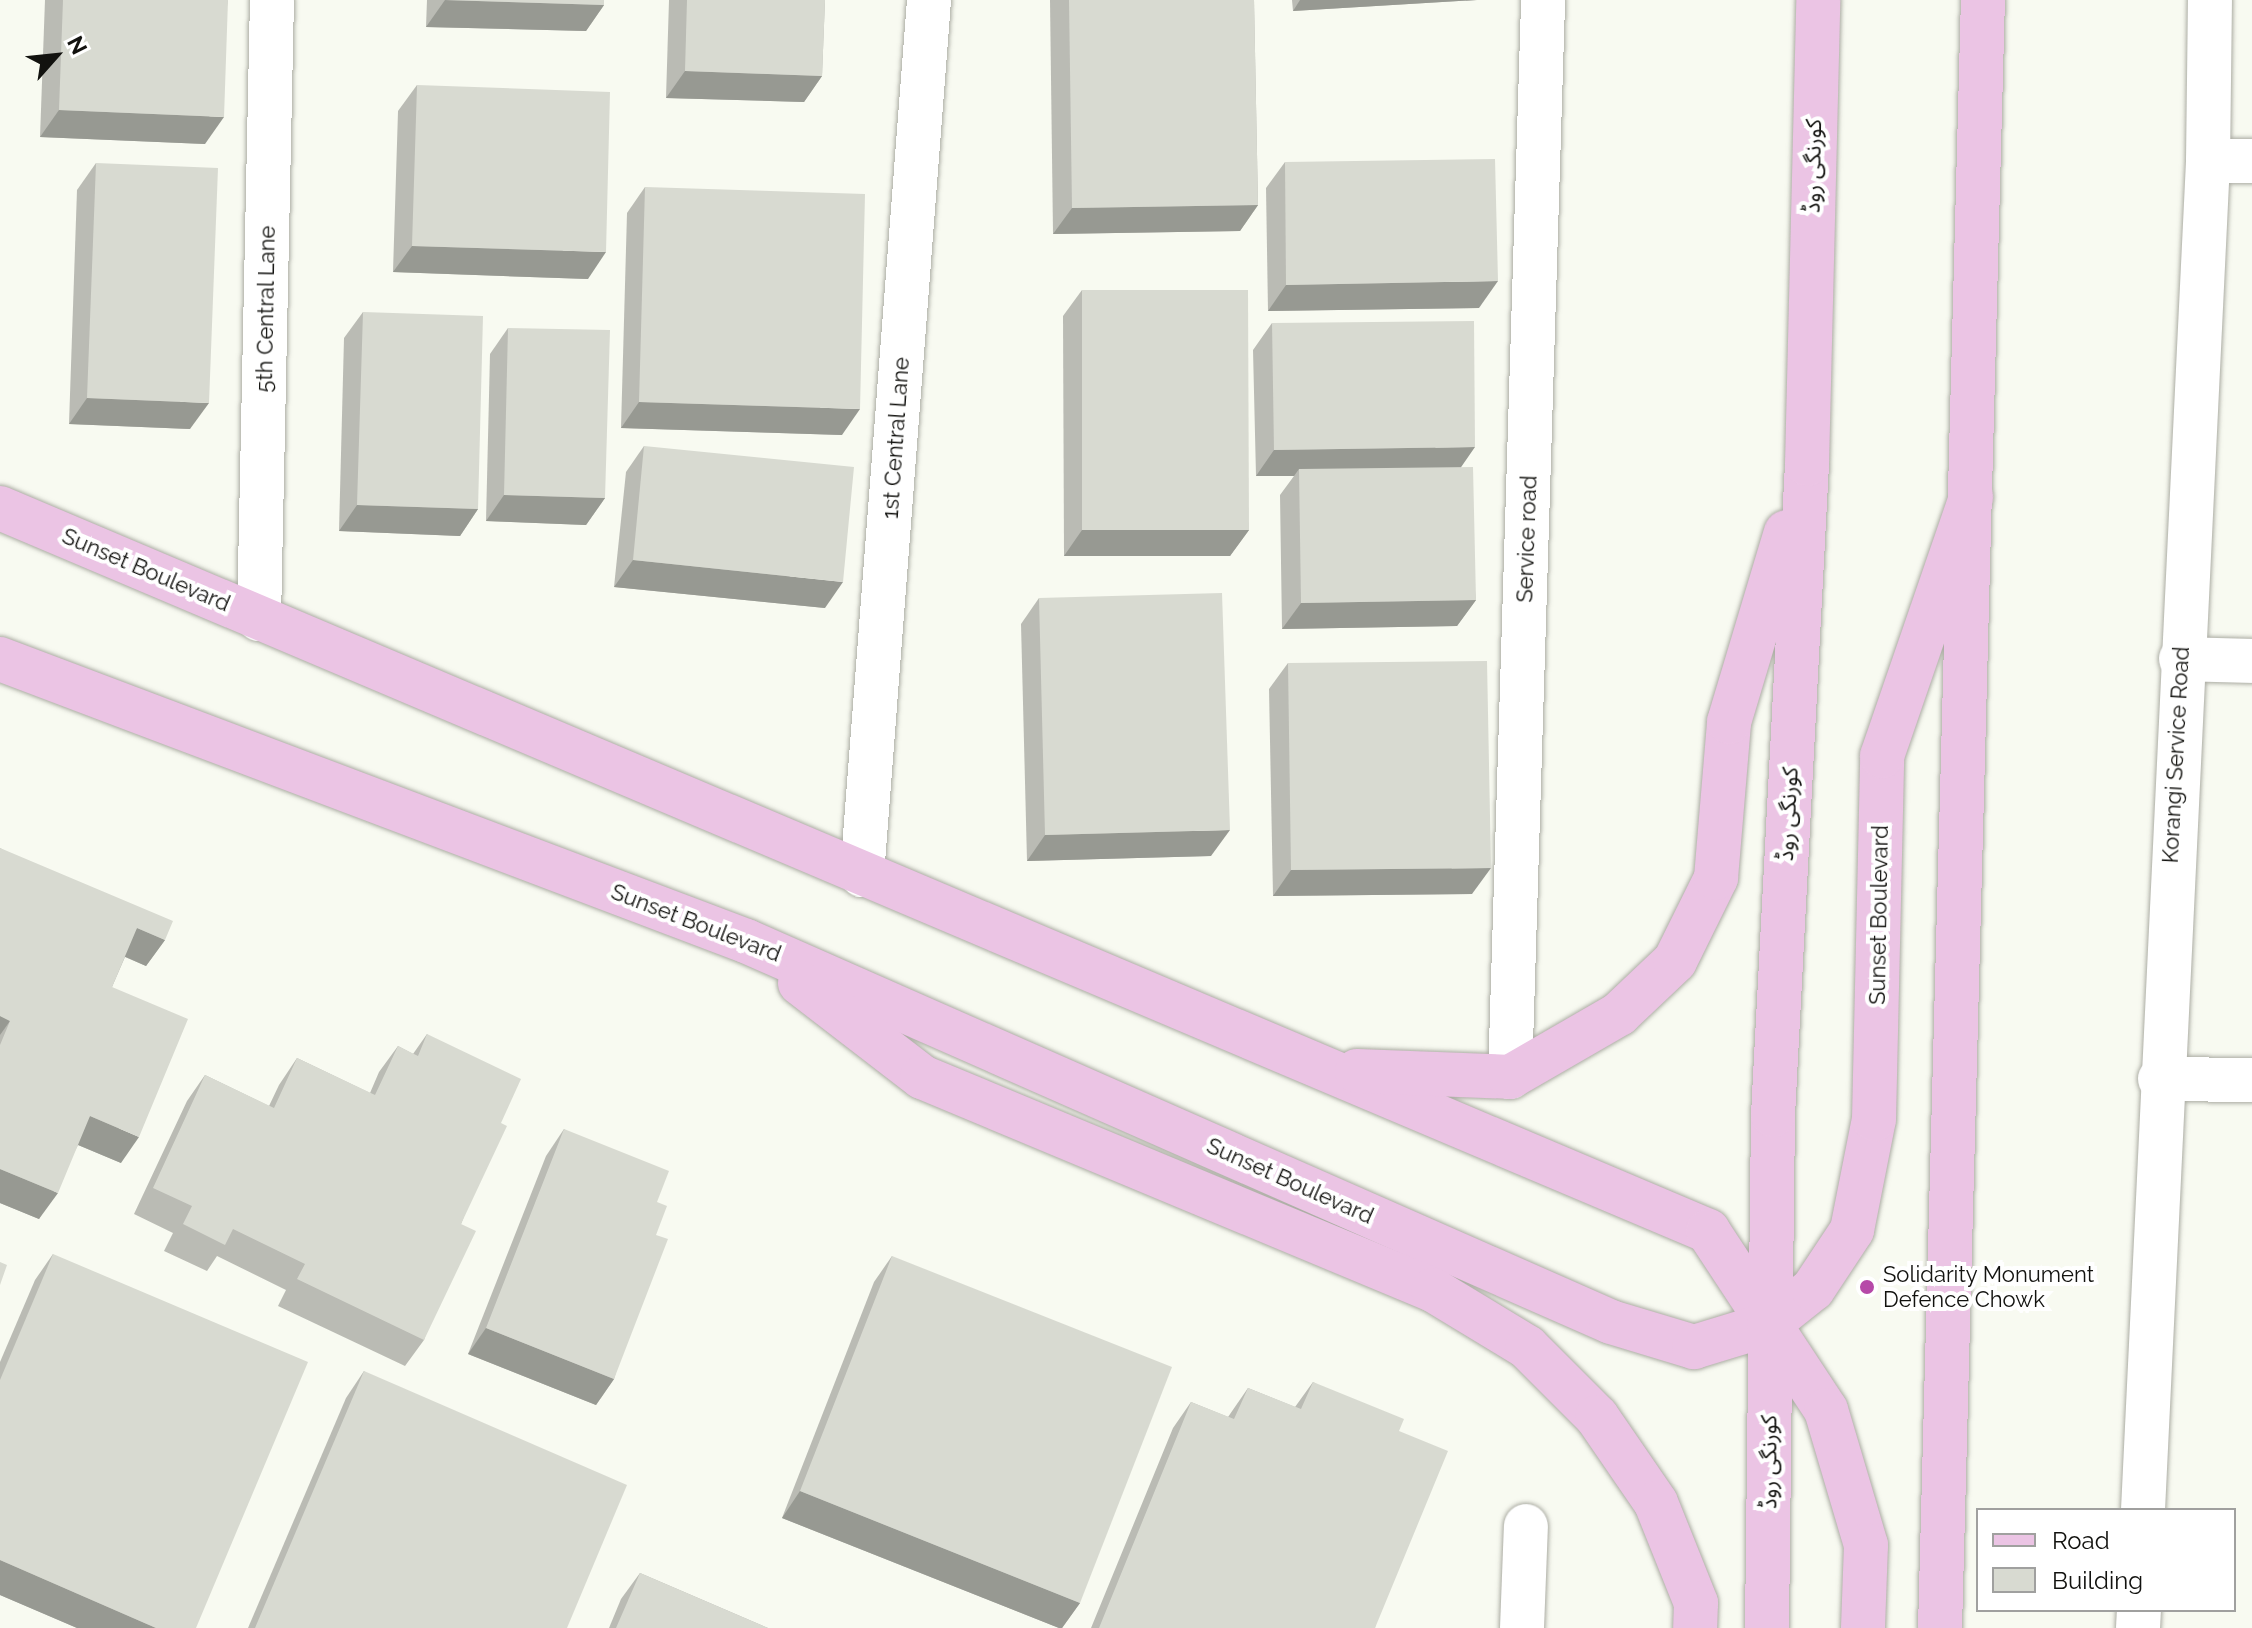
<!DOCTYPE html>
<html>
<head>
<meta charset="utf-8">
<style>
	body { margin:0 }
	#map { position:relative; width:2252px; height:1628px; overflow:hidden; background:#f8faf1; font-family:Raleway,"Noto Sans Arabic",sans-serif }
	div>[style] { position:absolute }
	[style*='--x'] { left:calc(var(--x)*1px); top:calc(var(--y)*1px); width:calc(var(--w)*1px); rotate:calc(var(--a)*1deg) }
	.roads { filter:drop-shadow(0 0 2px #acada4) drop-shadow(0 0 2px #acada4) }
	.minor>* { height:44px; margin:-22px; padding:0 22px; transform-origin:22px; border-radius:22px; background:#fff }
	.major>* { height:44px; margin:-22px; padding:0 22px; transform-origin:22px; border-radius:22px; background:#ebc4e4 }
	.wall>* { inset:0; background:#babbb4 }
	.shaded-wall>* { inset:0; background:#979992 }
	.building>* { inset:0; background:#d8dad1 }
	.dots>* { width:22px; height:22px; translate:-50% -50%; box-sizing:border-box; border:4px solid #fff; border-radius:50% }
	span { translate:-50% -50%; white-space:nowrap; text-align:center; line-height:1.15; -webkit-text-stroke:8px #fff; paint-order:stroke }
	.street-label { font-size:22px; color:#12120f }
	.poi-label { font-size:22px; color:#12120f }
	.left { translate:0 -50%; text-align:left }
	.legend { position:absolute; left:1976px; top:1508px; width:260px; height:104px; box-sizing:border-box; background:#fff; border:2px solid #a0a09f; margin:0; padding:10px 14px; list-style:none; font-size:24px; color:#12120f }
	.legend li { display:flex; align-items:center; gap:16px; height:40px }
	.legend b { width:40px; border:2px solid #a0a09f }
	.north { position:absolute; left:16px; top:16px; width:80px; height:80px; -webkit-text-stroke:6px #fff; paint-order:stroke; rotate:63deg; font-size:22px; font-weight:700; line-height:32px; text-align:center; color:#12120f }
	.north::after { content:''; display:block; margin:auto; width:28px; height:36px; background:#12120f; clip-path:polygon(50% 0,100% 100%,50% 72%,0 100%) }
</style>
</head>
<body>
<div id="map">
	<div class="roads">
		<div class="minor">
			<i style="--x:2208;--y:161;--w:44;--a:0"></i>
			<i style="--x:259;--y:619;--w:619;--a:-88.8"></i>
			<i style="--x:2181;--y:659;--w:71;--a:1.6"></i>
			<i style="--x:862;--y:875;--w:878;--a:-85.62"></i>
			<i style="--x:1510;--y:1077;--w:1078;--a:-88.24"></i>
			<i style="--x:2160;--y:1079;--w:92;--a:0.6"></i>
			<i style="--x:2143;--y:1510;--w:1351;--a:-87.24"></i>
			<i style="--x:2208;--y:161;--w:161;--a:-89.3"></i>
			<i style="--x:1522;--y:1628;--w:102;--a:-87.8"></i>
			<i style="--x:2138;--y:1628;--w:18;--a:-87"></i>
		</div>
		<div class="major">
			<i style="--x:0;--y:508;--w:1855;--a:22.94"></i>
			<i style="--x:1708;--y:1231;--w:214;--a:56.6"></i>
			<i style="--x:1826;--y:1410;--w:141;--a:73.5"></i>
			<i style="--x:1866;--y:1545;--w:83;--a:92.1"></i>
			<i style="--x:0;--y:659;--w:798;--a:20.71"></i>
			<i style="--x:746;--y:941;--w:945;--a:23.77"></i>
			<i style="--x:1611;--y:1322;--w:87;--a:16.8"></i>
			<i style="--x:1694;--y:1347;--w:78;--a:-17"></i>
			<i style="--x:1769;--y:1324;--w:56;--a:-38.5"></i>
			<i style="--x:1813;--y:1289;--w:71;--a:-56.5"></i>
			<i style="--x:1852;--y:1230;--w:113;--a:-78.8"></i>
			<i style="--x:1874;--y:1119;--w:363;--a:-88.7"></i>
			<i style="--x:1882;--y:756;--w:274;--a:-71"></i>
			<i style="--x:800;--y:983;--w:154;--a:37.6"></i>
			<i style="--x:922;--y:1077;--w:554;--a:22.63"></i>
			<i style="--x:1433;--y:1290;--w:110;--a:31.2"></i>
			<i style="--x:1527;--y:1347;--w:99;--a:45"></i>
			<i style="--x:1597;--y:1417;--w:104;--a:55.5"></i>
			<i style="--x:1656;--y:1503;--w:108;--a:68.2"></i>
			<i style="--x:1696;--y:1603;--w:25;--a:92"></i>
			<i style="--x:1357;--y:1071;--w:153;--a:2.2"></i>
			<i style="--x:1510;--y:1077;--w:126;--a:-30"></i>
			<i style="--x:1619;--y:1014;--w:77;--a:-43.4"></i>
			<i style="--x:1675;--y:961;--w:93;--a:-63.7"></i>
			<i style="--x:1716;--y:878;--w:157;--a:-85.2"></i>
			<i style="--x:1729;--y:722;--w:198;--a:-73.3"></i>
			<i style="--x:1767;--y:1628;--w:513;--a:-89.33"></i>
			<i style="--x:1773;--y:1115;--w:652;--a:-87.01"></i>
			<i style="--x:1807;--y:464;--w:464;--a:-88.6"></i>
			<i style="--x:1940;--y:1628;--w:1629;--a:-88.49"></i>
		</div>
	</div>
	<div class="wall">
		<i style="clip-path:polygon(45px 0,228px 0,205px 144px,40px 137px)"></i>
		<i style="clip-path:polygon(427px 0,604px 0,604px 5px,586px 31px,426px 27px)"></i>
		<i style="clip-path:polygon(669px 0,825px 0,822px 76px,804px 102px,666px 98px)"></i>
		<i style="clip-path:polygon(1050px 0,1254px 0,1258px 205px,1240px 231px,1053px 234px)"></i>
		<i style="clip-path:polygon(1292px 0,1477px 0,1293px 11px)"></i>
		<i style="clip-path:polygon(417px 85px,588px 279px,393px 272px,398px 111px)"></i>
		<i style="clip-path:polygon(1285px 162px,1479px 308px,1268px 311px,1266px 188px)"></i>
		<i style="clip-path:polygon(96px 163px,190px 429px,69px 424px,77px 190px)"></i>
		<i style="clip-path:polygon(645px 187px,842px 435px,621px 428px,627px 213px)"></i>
		<i style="clip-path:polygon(1082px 290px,1249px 530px,1230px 556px,1064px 556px,1063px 316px)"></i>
		<i style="clip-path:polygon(363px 312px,478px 509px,460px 536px,339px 531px,344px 338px)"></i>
		<i style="clip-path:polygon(1272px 323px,1461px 467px,1476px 600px,1457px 626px,1282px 629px,1280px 495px,1294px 476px,1256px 476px,1253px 350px)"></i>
		<i style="clip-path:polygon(508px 328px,605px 498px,586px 525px,486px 521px,490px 354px)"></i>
		<i style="clip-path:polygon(644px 446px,825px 608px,614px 587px,626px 472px)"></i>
		<i style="clip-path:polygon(1039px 598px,1211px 856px,1027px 861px,1021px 624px)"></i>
		<i style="clip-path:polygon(1288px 663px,1472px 894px,1273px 896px,1269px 689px)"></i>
		<i style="clip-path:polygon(0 848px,165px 940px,146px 966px,125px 957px,112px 987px,121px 1163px,78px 1145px,39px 1219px,0 1203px)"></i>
		<i style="clip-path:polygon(427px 1034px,501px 1123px,461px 1224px,424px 1340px,405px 1366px,278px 1306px,286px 1290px,217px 1256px,207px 1271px,164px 1251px,173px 1233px,134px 1214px,187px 1101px,205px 1075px,269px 1106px,279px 1085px,297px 1058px,370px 1093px,379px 1072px,398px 1046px,413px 1054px)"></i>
		<i style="clip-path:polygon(564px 1129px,657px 1202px,656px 1235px,614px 1379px,596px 1405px,468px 1354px,546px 1156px)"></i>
		<i style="clip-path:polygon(53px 1254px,196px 1628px,77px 1628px,0 1595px,0 1362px,35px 1280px)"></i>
		<i style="clip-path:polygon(892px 1256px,1080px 1603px,1062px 1628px,1059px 1628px,782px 1518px,874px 1282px)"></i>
		<i style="clip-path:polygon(364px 1371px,567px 1628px,248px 1628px,346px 1398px)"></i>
		<i style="clip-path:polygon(1313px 1382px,1399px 1431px,1375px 1628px,1091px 1628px,1173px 1428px,1191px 1402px,1228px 1417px,1248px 1388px,1295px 1407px)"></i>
		<i style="clip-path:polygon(640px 1573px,768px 1628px,609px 1628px,621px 1599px)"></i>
	</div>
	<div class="shaded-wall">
		<i style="clip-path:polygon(445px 0,604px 5px,586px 31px,426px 27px)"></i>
		<i style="clip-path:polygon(1300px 0,1477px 0,1293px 11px)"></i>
		<i style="clip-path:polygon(685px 71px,822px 76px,804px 102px,666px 98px)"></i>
		<i style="clip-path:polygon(59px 110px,224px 117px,205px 144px,40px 137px)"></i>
		<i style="clip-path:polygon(1258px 205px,1240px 231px,1053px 234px,1072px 208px)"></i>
		<i style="clip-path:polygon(412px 246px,606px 252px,588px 279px,393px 272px)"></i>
		<i style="clip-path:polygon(1498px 281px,1479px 308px,1268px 311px,1286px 285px)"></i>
		<i style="clip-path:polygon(87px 398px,209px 403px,190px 429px,69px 424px)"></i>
		<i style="clip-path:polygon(639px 402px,860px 409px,842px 435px,621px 428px)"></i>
		<i style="clip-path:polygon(1475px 447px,1457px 473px,1299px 469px,1294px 476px,1256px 476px,1274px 450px)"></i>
		<i style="clip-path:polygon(504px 495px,605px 498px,586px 525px,486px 521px)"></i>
		<i style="clip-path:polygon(357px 505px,478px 509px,460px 536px,339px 531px)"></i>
		<i style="clip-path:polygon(1082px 530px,1249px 530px,1230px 556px,1064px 556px)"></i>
		<i style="clip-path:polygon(633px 560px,843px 582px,825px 608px,614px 587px)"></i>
		<i style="clip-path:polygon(1476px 600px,1457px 626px,1282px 629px,1301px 603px)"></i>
		<i style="clip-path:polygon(1230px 830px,1211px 856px,1027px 861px,1045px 835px)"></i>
		<i style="clip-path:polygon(1491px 868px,1472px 894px,1273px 896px,1291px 870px)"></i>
		<i style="clip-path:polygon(137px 928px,165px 940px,146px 966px,119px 954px)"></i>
		<i style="clip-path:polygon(0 1016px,10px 1021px,0 1035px)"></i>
		<i style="clip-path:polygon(90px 1116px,139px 1137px,121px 1163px,71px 1142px)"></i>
		<i style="clip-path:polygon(0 1169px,58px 1193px,39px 1219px,0 1203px)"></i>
		<i style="clip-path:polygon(486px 1328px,614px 1379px,596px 1405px,468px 1354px)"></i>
		<i style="clip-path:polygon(800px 1491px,1080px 1603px,1062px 1628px,1059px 1628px,782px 1518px)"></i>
		<i style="clip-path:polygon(0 1560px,156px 1628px,77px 1628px,0 1595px)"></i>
	</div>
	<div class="building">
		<i style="clip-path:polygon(63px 0,228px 0,224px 117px,59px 110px)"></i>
		<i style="clip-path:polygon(445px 0,604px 0,604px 5px)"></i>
		<i style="clip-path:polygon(687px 0,825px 0,822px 76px,685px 71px)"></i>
		<i style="clip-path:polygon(1069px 0,1254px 0,1258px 205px,1072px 208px)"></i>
		<i style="clip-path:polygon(417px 85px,610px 92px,606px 252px,412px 246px)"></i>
		<i style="clip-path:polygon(1495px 159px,1498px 281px,1286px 285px,1285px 162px)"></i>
		<i style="clip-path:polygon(96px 163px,218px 168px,209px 403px,87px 398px)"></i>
		<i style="clip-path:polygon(645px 187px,865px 194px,860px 409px,639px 402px)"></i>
		<i style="clip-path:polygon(1082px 290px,1248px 290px,1249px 530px,1082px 530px)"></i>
		<i style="clip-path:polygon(363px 312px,483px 316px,478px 509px,357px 505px)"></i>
		<i style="clip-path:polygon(1474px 321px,1475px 447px,1274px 450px,1272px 323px)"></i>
		<i style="clip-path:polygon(508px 328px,610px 330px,605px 498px,504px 495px)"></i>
		<i style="clip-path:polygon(644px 446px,854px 467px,843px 582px,633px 560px)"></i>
		<i style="clip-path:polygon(1473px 467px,1476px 600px,1301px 603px,1299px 469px)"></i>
		<i style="clip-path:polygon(1222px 593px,1230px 830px,1045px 835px,1039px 598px)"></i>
		<i style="clip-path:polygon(1487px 661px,1491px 868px,1291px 870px,1288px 663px)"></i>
		<i style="clip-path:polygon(0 848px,173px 921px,165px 940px,137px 928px,112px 987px,188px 1019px,139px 1137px,90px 1116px,58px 1193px,0 1169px,0 1045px,10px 1021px,0 1016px)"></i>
		<i style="clip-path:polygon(427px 1034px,521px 1079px,501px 1123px,507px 1126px,461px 1224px,476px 1231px,424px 1340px,297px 1279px,305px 1264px,233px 1229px,225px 1245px,183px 1224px,192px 1206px,153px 1188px,205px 1075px,274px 1108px,297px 1058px,375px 1095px,398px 1046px,418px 1056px)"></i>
		<i style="clip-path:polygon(564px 1129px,669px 1171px,657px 1202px,667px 1206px,656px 1235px,668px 1239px,614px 1379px,486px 1328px)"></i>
		<i style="clip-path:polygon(53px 1254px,308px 1362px,196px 1628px,156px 1628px,0 1560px,0 1380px)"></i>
		<i style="clip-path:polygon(892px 1256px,1172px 1367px,1080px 1603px,800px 1491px)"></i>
		<i style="clip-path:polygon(0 1262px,7px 1265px,0 1285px)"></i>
		<i style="clip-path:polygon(364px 1371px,627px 1485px,567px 1628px,255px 1628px)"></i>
		<i style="clip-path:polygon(1313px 1382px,1404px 1419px,1399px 1431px,1448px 1451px,1375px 1628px,1099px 1628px,1191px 1402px,1234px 1419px,1248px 1388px,1301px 1409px)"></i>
		<i style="clip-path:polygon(640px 1573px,768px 1628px,616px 1628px)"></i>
	</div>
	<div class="dots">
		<i style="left:1867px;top:1287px;background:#b649a8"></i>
	</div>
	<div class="street-label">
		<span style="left:1813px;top:166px;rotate:-89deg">کورنگی روڈ</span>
		<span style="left:266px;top:309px;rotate:-89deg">5th Central Lane</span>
		<span style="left:896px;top:438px;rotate:-86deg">1st Central Lane</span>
		<span style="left:1527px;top:539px;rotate:-88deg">Service road</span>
		<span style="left:146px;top:570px;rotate:23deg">Sunset Boulevard</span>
		<span style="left:2176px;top:755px;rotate:-87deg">Korangi Service Road</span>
		<span style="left:1788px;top:814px;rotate:-87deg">کورنگی روڈ</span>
		<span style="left:1879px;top:915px;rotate:-89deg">Sunset Boulevard</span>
		<span style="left:696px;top:923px;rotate:21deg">Sunset Boulevard</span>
		<span style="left:1290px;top:1181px;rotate:24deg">Sunset Boulevard</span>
		<span style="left:1769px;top:1462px;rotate:-90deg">کورنگی روڈ</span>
	</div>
	<div class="poi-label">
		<span class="left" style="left:1883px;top:1287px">Solidarity Monument<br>Defence Chowk</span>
	</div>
	<ul class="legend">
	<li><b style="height:10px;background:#ebc4e4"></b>Road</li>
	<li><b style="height:22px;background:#d8dad1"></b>Building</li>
	</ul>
	<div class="north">N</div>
</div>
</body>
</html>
